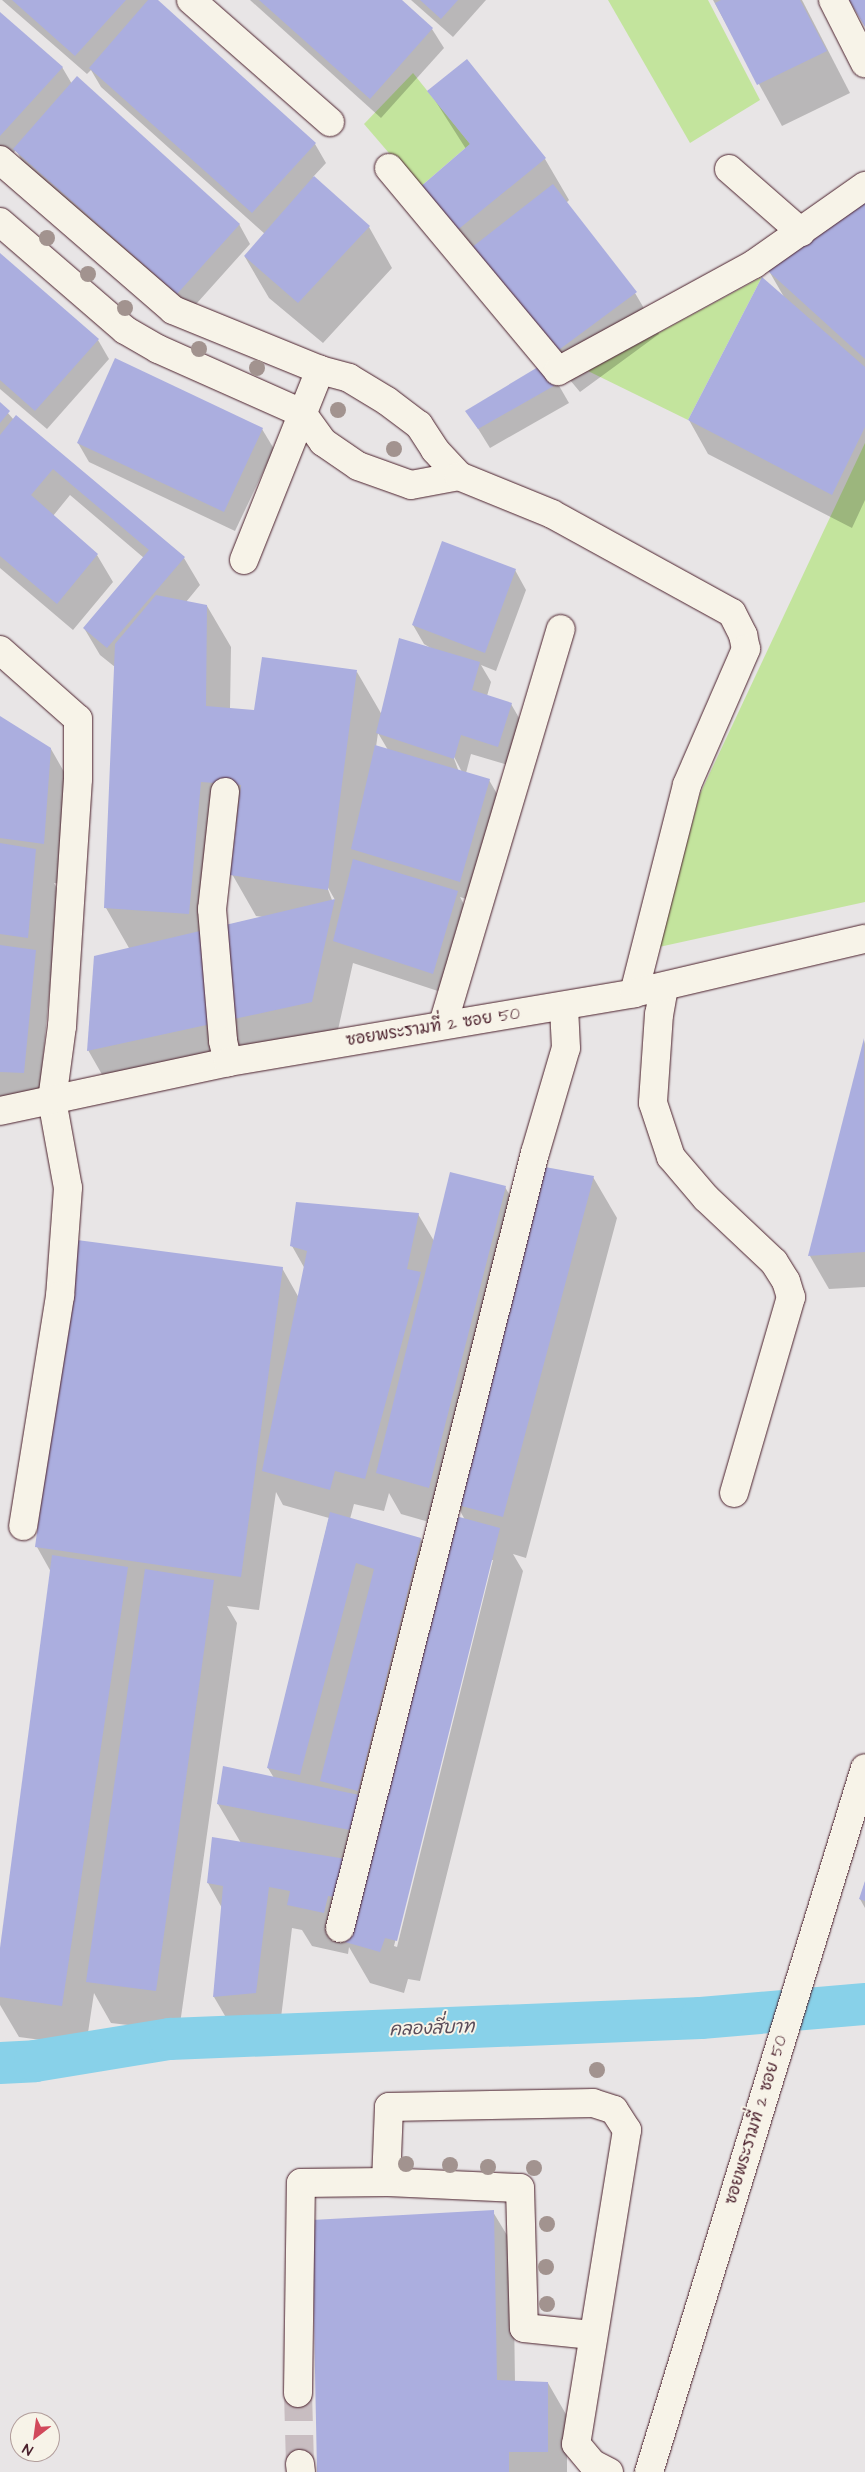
<!DOCTYPE html>
<html>
<head>
<meta charset="utf-8">
<style>
	body { margin:0 }
	#map { position:relative; width:865px; height:2472px; overflow:hidden; background:#e8e5e6; font-family:"Architects Daughter","Playpen Sans Thai",sans-serif }
	div>[style] { position:absolute }
	[style*='--x'] { left:calc(var(--x)*1px); top:calc(var(--y)*1px); width:calc(var(--w)*1px); rotate:calc(var(--a)*1deg) }
	.green>* { inset:0; background:#c3e49d }
	.shadow>* { inset:0; background:#0003 }
	.canal>* { height:42px; margin:-21px; padding:0 21px; transform-origin:21px; border-radius:21px; background:#88d1e9 }
	.building>* { inset:0; background:#abaedf }
	.minor-tunnel>* { height:28px; margin-top:-14px; transform-origin:0; background:repeating-linear-gradient(90deg,#c8bdc1 0 28px,transparent 0 42px) }
	.roads { filter:drop-shadow(0 0 1px #4a1f2b) drop-shadow(0 0 1px #4a1f2b) }
	.minor>* { height:28px; margin:-14px; padding:0 14px; transform-origin:14px; border-radius:14px; background:#f7f3e8 }
	.trees>* { width:16px; height:16px; margin:-8px; border-radius:50%; background:#a2938f }
	span { translate:-50% -50%; white-space:nowrap; text-align:center; line-height:1.15; -webkit-text-stroke:4px #f7f3e8; paint-order:stroke }
	.street-label { font-size:16px; color:#4a1f2b }
	.water-label { font-size:18px; color:#5a4c5a; font-style:italic }
	.north { position:absolute; left:10px; top:2412px; width:50px; height:50px; box-sizing:border-box; background:#f7f3e8; border:1px solid #b29e9c; border-radius:50%; rotate:210deg; font-size:14px; font-weight:700; line-height:20px; text-align:center; color:#4a1f2b }
	.north::after { content:''; display:block; margin:auto; width:18px; height:22px; background:#d1495b; clip-path:polygon(50% 0,100% 100%,50% 72%,0 100%) }
</style>
</head>
<body>
<div id="map">
	<div class="green">
		<i style="clip-path:polygon(608px 0,708px 0,760px 100px,690px 143px)"></i>
		<i style="clip-path:polygon(413px 73px,470px 144px,419px 188px,364px 124px)"></i>
		<i style="clip-path:polygon(762px 277px,688px 420px,588px 371px)"></i>
		<i style="clip-path:polygon(865px 443px,865px 902px,659px 947px,700px 794px)"></i>
	</div>
	<div class="shadow">
		<i style="clip-path:polygon(2px 0,156px 0,315px 144px,326px 163px,313px 177px,369px 227px,392px 268px,323px 343px,269px 298px,245px 257px,265px 234px,101px 87px,91px 70px,87px 74px)"></i>
		<i style="clip-path:polygon(250px 0,400px 0,432px 29px,444px 48px,381px 118px)"></i>
		<i style="clip-path:polygon(411px 0,486px 0,453px 37px)"></i>
		<i style="clip-path:polygon(713px 0,802px 0,850px 93px,782px 126px)"></i>
		<i style="clip-path:polygon(0 14px,62px 67px,72px 84px,239px 224px,250px 244px,189px 312px,26px 168px,16px 150px,11px 156px,0 146px)"></i>
		<i style="clip-path:polygon(467px 61px,545px 159px,569px 200px,566px 203px,635px 293px,659px 334px,580px 392px,444px 229px,466px 149px,429px 91px)"></i>
		<i style="clip-path:polygon(865px 201px,865px 500px,852px 528px,708px 454px,689px 420px,784px 297px,769px 271px)"></i>
		<i style="clip-path:polygon(0 255px,98px 340px,109px 359px,47px 429px,0 389px)"></i>
		<i style="clip-path:polygon(116px 360px,262px 429px,274px 449px,235px 531px,89px 462px,78px 443px)"></i>
		<i style="clip-path:polygon(558px 384px,569px 403px,490px 448px,467px 411px)"></i>
		<i style="clip-path:polygon(evenodd,0 404px,14px 420px,184px 558px,200px 585px,186px 602px,207px 606px,231px 647px,230px 709px,255px 711px,357px 672px,382px 715px,434px 650px,424px 644px,413px 625px,515px 570px,526px 590px,496px 671px,481px 665px,491px 682px,487px 696px,511px 704px,522px 723px,508px 765px,471px 754px,466px 773px,489px 780px,500px 799px,470px 900px,460px 897px,468px 912px,444px 993px,353px 963px,335px 1043px,112px 1092px,88px 1050px,129px 948px,106px 908px,115px 667px,100px 655px,84px 628px,144px 558px,70px 495px,53px 516px,97px 555px,113px 582px,73px 630px,0 568px,0 404px,378px 733px,388px 750px,376px 747px,378px 733px,0 404px,452px 753px,462px 772px,459px 772px,452px 753px,0 404px,224px 823px,238px 824px,232px 874px,256px 916px,263px 917px,215px 928px,224px 823px,0 404px,326px 884px,335px 900px,332px 900px,326px 884px)"></i>
		<i style="clip-path:polygon(0 717px,51px 749px,75px 791px,67px 884px,54px 883px,59px 892px,39px 1100px,0 1098px)"></i>
		<i style="clip-path:polygon(865px 1040px,865px 1287px,829px 1289px,810px 1256px)"></i>
		<i style="clip-path:polygon(evenodd,593px 1177px,617px 1218px,526px 1558px,513px 1554px,523px 1571px,420px 1981px,408px 1979px,404px 1993px,370px 1983px,349px 1947px,348px 1954px,312px 1946px,302px 1930px,292px 1928px,279px 2034px,238px 2038px,214px 1997px,222px 1908px,208px 1883px,241px 1843px,218px 1804px,274px 1778px,268px 1768px,329px 1518px,283px 1505px,276px 1492px,259px 1610px,227px 1606px,237px 1623px,179px 2031px,111px 2023px,94px 1993px,86px 2046px,19px 2037px,0 2005px,0 1958px,51px 1572px,37px 1547px,282px 1268px,299px 1298px,305px 1269px,292px 1246px,418px 1214px,434px 1241px,505px 1187px,529px 1229px,593px 1177px,389px 1493px,401px 1514px,450px 1528px,439px 1571px,421px 1539px,350px 1519px,354px 1504px,384px 1511px,389px 1493px,593px 1177px,458px 1507px,465px 1520px,455px 1517px,458px 1507px,593px 1177px,491px 1560px,493px 1560px,397px 1947px,394px 1946px,491px 1560px)"></i>
		<i style="clip-path:polygon(865px 1882px,865px 1908px,860px 1899px)"></i>
		<i style="clip-path:polygon(493px 2212px,513px 2245px,515px 2382px,548px 2383px,567px 2416px,567px 2472px,318px 2472px)"></i>
	</div>
	<div class="canal">
		<i style="--x:0;--y:2063;--w:35;--a:-3"></i>
		<i style="--x:35;--y:2061;--w:137;--a:-9.3"></i>
		<i style="--x:170;--y:2039;--w:531;--a:-2.26"></i>
		<i style="--x:701;--y:2018;--w:165;--a:-4.9"></i>
	</div>
	<div class="building">
		<i style="clip-path:polygon(12px 0,126px 0,75px 56px)"></i>
		<i style="clip-path:polygon(148px 0,158px 0,316px 143px,252px 213px,89px 68px)"></i>
		<i style="clip-path:polygon(259px 0,402px 0,433px 28px,370px 99px)"></i>
		<i style="clip-path:polygon(420px 0,458px 0,441px 19px)"></i>
		<i style="clip-path:polygon(721px 0,800px 0,827px 51px,757px 85px,715px 3px)"></i>
		<i style="clip-path:polygon(849px 0,865px 0,865px 27px)"></i>
		<i style="clip-path:polygon(0 12px,63px 67px,0 136px)"></i>
		<i style="clip-path:polygon(467px 59px,546px 158px,455px 232px,419px 188px,470px 144px,427px 91px)"></i>
		<i style="clip-path:polygon(77px 76px,240px 224px,177px 294px,13px 149px)"></i>
		<i style="clip-path:polygon(314px 176px,370px 226px,298px 303px,244px 256px)"></i>
		<i style="clip-path:polygon(553px 184px,637px 292px,556px 352px,471px 248px)"></i>
		<i style="clip-path:polygon(865px 200px,865px 359px,767px 270px)"></i>
		<i style="clip-path:polygon(0 253px,99px 339px,35px 411px,0 380px)"></i>
		<i style="clip-path:polygon(762px 277px,865px 367px,865px 427px,832px 495px,688px 420px)"></i>
		<i style="clip-path:polygon(115px 358px,263px 428px,224px 512px,77px 443px)"></i>
		<i style="clip-path:polygon(543px 364px,559px 383px,478px 429px,465px 411px)"></i>
		<i style="clip-path:polygon(0 402px,10px 411px,0 423px)"></i>
		<i style="clip-path:polygon(16px 415px,185px 557px,107px 648px,83px 628px,149px 550px,53px 469px,31px 495px,98px 554px,57px 604px,0 556px,0 435px)"></i>
		<i style="clip-path:polygon(442px 541px,516px 569px,485px 653px,412px 625px)"></i>
		<i style="clip-path:polygon(156px 595px,207px 605px,206px 706px,254px 710px,262px 657px,357px 670px,328px 890px,230px 875px,241px 785px,201px 782px,189px 914px,104px 908px,115px 644px)"></i>
		<i style="clip-path:polygon(399px 638px,480px 662px,472px 690px,512px 703px,498px 747px,461px 735px,454px 759px,376px 733px)"></i>
		<i style="clip-path:polygon(0 716px,51px 748px,44px 844px,0 838px)"></i>
		<i style="clip-path:polygon(375px 745px,490px 779px,460px 882px,351px 849px)"></i>
		<i style="clip-path:polygon(0 843px,36px 849px,28px 938px,0 934px)"></i>
		<i style="clip-path:polygon(353px 859px,458px 891px,433px 974px,333px 941px)"></i>
		<i style="clip-path:polygon(335px 899px,312px 1002px,87px 1051px,94px 956px)"></i>
		<i style="clip-path:polygon(0 945px,36px 950px,24px 1073px,0 1072px)"></i>
		<i style="clip-path:polygon(864px 1038px,865px 1252px,808px 1256px)"></i>
		<i style="clip-path:polygon(545px 1167px,594px 1176px,503px 1517px,454px 1504px)"></i>
		<i style="clip-path:polygon(450px 1172px,506px 1186px,429px 1488px,376px 1473px)"></i>
		<i style="clip-path:polygon(296px 1202px,419px 1213px,407px 1269px,421px 1272px,365px 1479px,335px 1471px,330px 1490px,262px 1471px,307px 1251px,290px 1246px)"></i>
		<i style="clip-path:polygon(77px 1240px,283px 1267px,241px 1577px,35px 1547px)"></i>
		<i style="clip-path:polygon(330px 1512px,421px 1538px,358px 1791px,320px 1781px,374px 1569px,356px 1563px,300px 1775px,267px 1768px)"></i>
		<i style="clip-path:polygon(452px 1515px,500px 1528px,397px 1941px,385px 1938px,380px 1952px,345px 1942px)"></i>
		<i style="clip-path:polygon(52px 1555px,128px 1567px,62px 2006px,0 1997px,0 1948px)"></i>
		<i style="clip-path:polygon(145px 1569px,214px 1580px,156px 1991px,86px 1982px)"></i>
		<i style="clip-path:polygon(223px 1766px,359px 1795px,350px 1830px,217px 1804px)"></i>
		<i style="clip-path:polygon(212px 1837px,346px 1859px,335px 1897px,328px 1896px,324px 1913px,287px 1905px,290px 1891px,269px 1887px,256px 1993px,213px 1997px,223px 1886px,207px 1883px)"></i>
		<i style="clip-path:polygon(865px 1881px,865px 1901px,859px 1899px)"></i>
		<i style="clip-path:polygon(494px 2210px,497px 2380px,548px 2382px,548px 2452px,509px 2452px,509px 2472px,317px 2472px,312px 2220px)"></i>
	</div>
	<div class="minor-tunnel">
		<i style="--x:298;--y:2393;--w:71;--a:88.4"></i>
	</div>
	<div class="roads">
		<div class="minor">
			<i style="--x:191;--y:0;--w:185;--a:41.3"></i>
			<i style="--x:833;--y:0;--w:71;--a:63.1"></i>
			<i style="--x:0;--y:160;--w:229;--a:40.9"></i>
			<i style="--x:173;--y:310;--w:159;--a:22.2"></i>
			<i style="--x:320;--y:370;--w:30;--a:15"></i>
			<i style="--x:349;--y:378;--w:44;--a:31.2"></i>
			<i style="--x:387;--y:401;--w:40;--a:37"></i>
			<i style="--x:419;--y:425;--w:30;--a:57"></i>
			<i style="--x:435;--y:450;--w:35;--a:47"></i>
			<i style="--x:389;--y:168;--w:264;--a:50.2"></i>
			<i style="--x:558;--y:371;--w:223;--a:-28.6"></i>
			<i style="--x:754;--y:264;--w:136;--a:-35.1"></i>
			<i style="--x:729;--y:169;--w:96;--a:41.2"></i>
			<i style="--x:0;--y:222;--w:165;--a:40.8"></i>
			<i style="--x:125;--y:330;--w:38;--a:30"></i>
			<i style="--x:158;--y:349;--w:158;--a:24"></i>
			<i style="--x:302;--y:413;--w:36;--a:54"></i>
			<i style="--x:323;--y:442;--w:42;--a:34.4"></i>
			<i style="--x:358;--y:466;--w:56;--a:19.7"></i>
			<i style="--x:411;--y:485;--w:49;--a:-10.6"></i>
			<i style="--x:459;--y:476;--w:100;--a:22.2"></i>
			<i style="--x:552;--y:514;--w:205;--a:28.8"></i>
			<i style="--x:732;--y:613;--w:25;--a:63"></i>
			<i style="--x:743;--y:635;--w:14;--a:78"></i>
			<i style="--x:746;--y:649;--w:148;--a:113.5"></i>
			<i style="--x:687;--y:785;--w:215;--a:104.3"></i>
			<i style="--x:244;--y:560;--w:205;--a:-68.2"></i>
			<i style="--x:0;--y:650;--w:104;--a:41.5"></i>
			<i style="--x:78;--y:719;--w:60;--a:90"></i>
			<i style="--x:78;--y:779;--w:248;--a:93.7"></i>
			<i style="--x:62;--y:1026;--w:75;--a:97.7"></i>
			<i style="--x:52;--y:1100;--w:89;--a:79.7"></i>
			<i style="--x:68;--y:1188;--w:108;--a:94.2"></i>
			<i style="--x:60;--y:1296;--w:233;--a:99.1"></i>
			<i style="--x:225;--y:792;--w:118;--a:96.3"></i>
			<i style="--x:212;--y:909;--w:132;--a:85.2"></i>
			<i style="--x:223;--y:1041;--w:22;--a:77"></i>
			<i style="--x:664;--y:987;--w:27;--a:100"></i>
			<i style="--x:659;--y:1014;--w:89;--a:93.9"></i>
			<i style="--x:653;--y:1103;--w:57;--a:71.6"></i>
			<i style="--x:671;--y:1157;--w:54;--a:49.5"></i>
			<i style="--x:706;--y:1198;--w:93;--a:43.3"></i>
			<i style="--x:774;--y:1262;--w:22;--a:58"></i>
			<i style="--x:786;--y:1281;--w:17;--a:73"></i>
			<i style="--x:791;--y:1297;--w:204;--a:106.2"></i>
			<i style="--x:443;--y:1024;--w:412;--a:-73.4"></i>
			<i style="--x:0;--y:1111;--w:233;--a:-12.1"></i>
			<i style="--x:228;--y:1062;--w:412;--a:-9.6"></i>
			<i style="--x:634;--y:993;--w:237;--a:-13.2"></i>
			<i style="--x:340;--y:1928;--w:799;--a:-75.88"></i>
			<i style="--x:535;--y:1153;--w:109;--a:-73.6"></i>
			<i style="--x:566;--y:1048;--w:41;--a:-92.8"></i>
			<i style="--x:386;--y:2182;--w:134;--a:2.6"></i>
			<i style="--x:520;--y:2188;--w:140;--a:88.4"></i>
			<i style="--x:524;--y:2328;--w:68;--a:5.9"></i>
			<i style="--x:298;--y:2393;--w:210;--a:-89.2"></i>
			<i style="--x:301;--y:2183;--w:85;--a:-0.7"></i>
			<i style="--x:386;--y:2182;--w:75;--a:-87.7"></i>
			<i style="--x:389;--y:2107;--w:204;--a:-1.1"></i>
			<i style="--x:593;--y:2103;--w:22;--a:18"></i>
			<i style="--x:614;--y:2110;--w:24;--a:57"></i>
			<i style="--x:627;--y:2130;--w:318;--a:99.2"></i>
			<i style="--x:576;--y:2444;--w:26;--a:50"></i>
			<i style="--x:593;--y:2464;--w:18;--a:27"></i>
			<i style="--x:300;--y:2464;--w:8;--a:83"></i>
			<i style="--x:649;--y:2472;--w:736;--a:-72.94"></i>
		</div>
	</div>
	<div class="trees">
		<i style="left:47px;top:238px"></i>
		<i style="left:88px;top:274px"></i>
		<i style="left:125px;top:308px"></i>
		<i style="left:199px;top:349px"></i>
		<i style="left:257px;top:368px"></i>
		<i style="left:338px;top:410px"></i>
		<i style="left:394px;top:449px"></i>
		<i style="left:597px;top:2070px"></i>
		<i style="left:406px;top:2164px"></i>
		<i style="left:450px;top:2165px"></i>
		<i style="left:488px;top:2167px"></i>
		<i style="left:534px;top:2168px"></i>
		<i style="left:547px;top:2224px"></i>
		<i style="left:546px;top:2267px"></i>
		<i style="left:547px;top:2304px"></i>
	</div>
	<div class="street-label">
		<span style="left:433px;top:1027px;rotate:-9deg">ซอยพระรามที่ 2 ซอย 50</span>
		<span style="left:756px;top:2120px;rotate:-73deg">ซอยพระรามที่ 2 ซอย 50</span>
	</div>
	<div class="water-label">
		<span style="left:432px;top:2029px;rotate:-2deg">คลองสี่บาท</span>
	</div>
	<div class="north">N</div>
</div>
</body>
</html>
